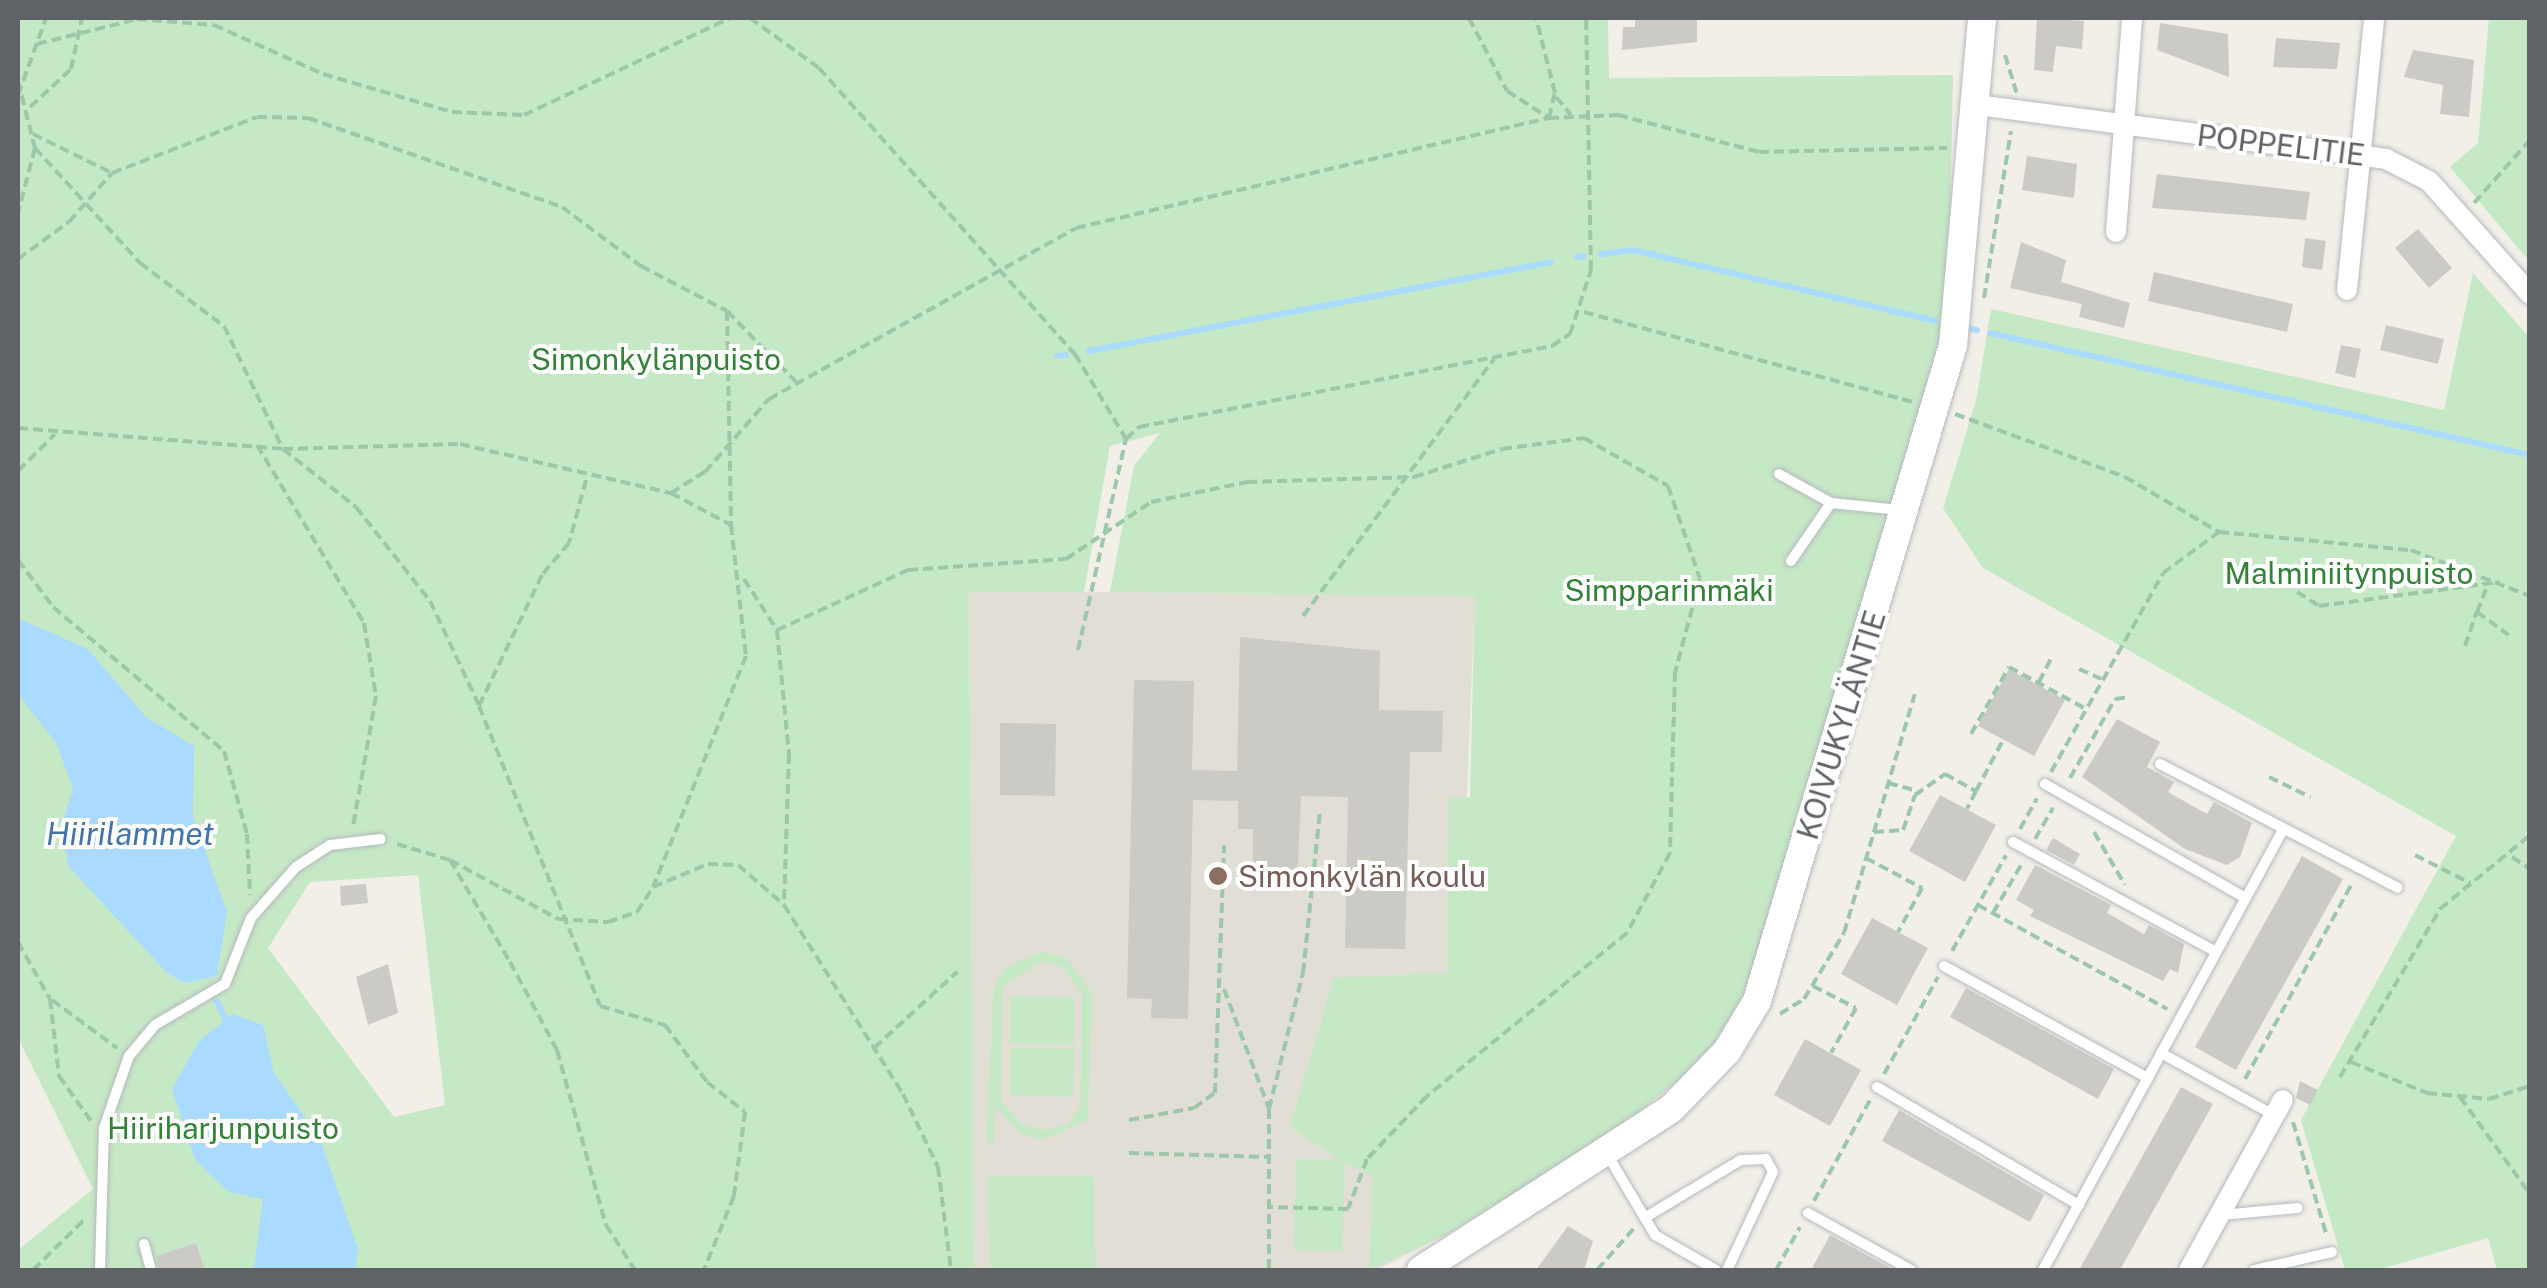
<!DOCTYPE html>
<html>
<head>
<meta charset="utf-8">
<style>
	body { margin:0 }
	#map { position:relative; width:2547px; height:1288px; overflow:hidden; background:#f1efe8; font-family:"Public Sans",sans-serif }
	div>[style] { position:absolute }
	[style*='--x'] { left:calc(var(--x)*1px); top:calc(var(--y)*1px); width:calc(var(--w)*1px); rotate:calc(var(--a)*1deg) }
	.education>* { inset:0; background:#e1ded6 }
	.green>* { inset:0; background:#c5e8c5 }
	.water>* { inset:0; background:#aadaff }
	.stream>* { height:6px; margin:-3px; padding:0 3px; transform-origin:3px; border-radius:3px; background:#aadaff }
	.building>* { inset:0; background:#cccac5 }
	.path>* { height:4px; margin-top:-2px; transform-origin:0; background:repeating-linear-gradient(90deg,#9cc7a9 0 10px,transparent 0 15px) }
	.roads { filter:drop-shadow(0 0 2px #b5b8bc) drop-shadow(0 0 2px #b5b8bc) }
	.lane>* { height:10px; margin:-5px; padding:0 5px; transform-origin:5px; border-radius:5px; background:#fff }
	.street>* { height:20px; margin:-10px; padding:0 10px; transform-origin:10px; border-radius:10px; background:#fff }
	.secondary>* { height:28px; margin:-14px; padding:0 14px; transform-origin:14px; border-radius:14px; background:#fff }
	.dots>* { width:28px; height:28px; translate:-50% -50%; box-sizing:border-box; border:5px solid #fff; border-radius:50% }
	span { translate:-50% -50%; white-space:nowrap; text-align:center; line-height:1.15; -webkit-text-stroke:8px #fff; paint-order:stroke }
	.street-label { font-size:30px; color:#5f6368 }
	.park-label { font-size:30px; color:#348238 }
	.education-label { font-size:30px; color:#785e54 }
	.left { translate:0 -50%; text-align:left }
	.water-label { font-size:32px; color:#4174aa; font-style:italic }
	.frame { position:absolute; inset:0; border:20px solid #5f6368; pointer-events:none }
</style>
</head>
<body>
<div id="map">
	<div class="education">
		<i style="clip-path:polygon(969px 591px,1475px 595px,1449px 1233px,1376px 1270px,974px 1270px)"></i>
	</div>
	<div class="green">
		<i style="clip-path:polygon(evenodd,18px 18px,1608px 18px,1609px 78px,1953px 75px,1948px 321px,1745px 996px,1704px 1059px,1601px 1143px,1449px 1233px,1369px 1270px,1373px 1177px,1345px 1163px,1342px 1251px,1294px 1250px,1296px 1159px,1338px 1159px,1290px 1127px,1334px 978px,1447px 973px,1449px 797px,1470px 797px,1475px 596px,1110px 592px,1134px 466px,1160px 433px,1110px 446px,1084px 592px,969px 592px,974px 1270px,18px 1270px,18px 1250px,93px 1189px,18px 1038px,18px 18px,418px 875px,445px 1105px,394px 1117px,268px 948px,310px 882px,418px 875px)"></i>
		<i style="clip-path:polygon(2489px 18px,2529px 18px,2529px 261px,2450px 167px,2478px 143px)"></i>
		<i style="clip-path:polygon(2473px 273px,2529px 337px,2529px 1270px,2497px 1270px,2488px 1238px,2377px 1270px,2345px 1270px,2301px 1120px,2456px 836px,1983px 568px,1943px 508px,1976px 401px,1991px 309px,2444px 410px)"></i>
		<i style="clip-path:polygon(evenodd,1042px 952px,1066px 957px,1092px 993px,1088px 1120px,1045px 1139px,1022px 1135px,995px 1107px,994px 1143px,986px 1143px,994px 986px,1005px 967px,1042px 952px,1043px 961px,1063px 967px,1082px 994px,1081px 1105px,1068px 1124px,1044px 1130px,1022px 1124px,1001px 1102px,1002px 987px,1043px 961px)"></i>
		<i style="clip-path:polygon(1010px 996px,1074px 997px,1074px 1045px,1010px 1044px)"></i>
		<i style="clip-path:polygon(1010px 1048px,1074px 1049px,1073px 1097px,1010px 1095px)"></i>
		<i style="clip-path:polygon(988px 1176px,1094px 1176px,1095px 1270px,990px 1270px)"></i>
	</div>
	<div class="water">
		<i style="clip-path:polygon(18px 618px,88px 649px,146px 717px,194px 746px,193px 816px,227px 912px,217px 976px,185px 983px,167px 973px,69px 867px,61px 828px,73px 788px,56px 743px,18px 694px)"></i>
		<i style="clip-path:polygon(233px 1014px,263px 1025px,274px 1073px,320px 1139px,358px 1249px,355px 1270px,254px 1270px,263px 1199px,229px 1192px,195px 1160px,172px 1089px,199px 1041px)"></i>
	</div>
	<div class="stream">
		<i style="--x:1601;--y:254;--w:32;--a:-7"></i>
		<i style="--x:1633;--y:250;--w:311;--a:13.2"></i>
		<i style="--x:1577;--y:257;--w:7;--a:-8"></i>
		<i style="--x:1971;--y:329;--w:6;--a:9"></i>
		<i style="--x:1990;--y:333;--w:554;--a:12.73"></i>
		<i style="--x:1089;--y:351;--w:470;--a:-10.9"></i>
		<i style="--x:1057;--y:356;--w:9;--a:-6"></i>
		<i style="--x:217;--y:1002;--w:20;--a:63"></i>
	</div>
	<div class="building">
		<i style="clip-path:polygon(1635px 18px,1697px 18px,1697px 42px,1622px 50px,1623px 27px,1635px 27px)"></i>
		<i style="clip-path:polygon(2037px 18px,2084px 21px,2082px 49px,2056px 46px,2053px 72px,2034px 70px)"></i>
		<i style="clip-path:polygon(2160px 23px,2228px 34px,2229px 77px,2157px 50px)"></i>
		<i style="clip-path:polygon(2276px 38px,2340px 43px,2337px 69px,2273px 67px)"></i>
		<i style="clip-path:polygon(2413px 50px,2474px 60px,2469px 117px,2440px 114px,2443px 85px,2404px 77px)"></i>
		<i style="clip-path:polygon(2027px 156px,2077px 164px,2074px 198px,2022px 190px)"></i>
		<i style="clip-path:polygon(2157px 174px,2310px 192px,2306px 220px,2152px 208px)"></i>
		<i style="clip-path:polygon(2418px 229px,2452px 268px,2429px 288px,2395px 248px)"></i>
		<i style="clip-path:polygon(2305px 238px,2326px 241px,2322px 270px,2302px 267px)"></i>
		<i style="clip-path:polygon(2021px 242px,2066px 260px,2061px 282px,2130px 303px,2124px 328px,2079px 317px,2082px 304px,2010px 288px)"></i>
		<i style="clip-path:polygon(2154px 272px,2293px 304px,2287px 332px,2148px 301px)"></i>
		<i style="clip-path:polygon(2386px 325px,2444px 339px,2438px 364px,2380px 350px)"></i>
		<i style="clip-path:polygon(2341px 345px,2361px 349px,2355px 378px,2335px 373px)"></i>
		<i style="clip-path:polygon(1240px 637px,1380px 651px,1379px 710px,1443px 711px,1442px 752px,1410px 752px,1405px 949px,1345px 948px,1348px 797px,1301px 796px,1297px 887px,1253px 887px,1253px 829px,1238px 829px,1238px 801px,1193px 800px,1188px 1019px,1151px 1018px,1152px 999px,1127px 998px,1134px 680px,1194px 681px,1192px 770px,1237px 771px)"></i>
		<i style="clip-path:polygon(2009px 669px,2065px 700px,2034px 756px,1978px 726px)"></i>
		<i style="clip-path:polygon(2117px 719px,2160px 742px,2147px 767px,2174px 782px,2168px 792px,2207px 814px,2214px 802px,2252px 823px,2240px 857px,2227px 865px,2185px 849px,2082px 777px)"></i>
		<i style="clip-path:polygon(1000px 723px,1056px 724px,1055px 796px,1000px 795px)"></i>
		<i style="clip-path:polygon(1940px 795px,1996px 825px,1965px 882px,1909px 851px)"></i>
		<i style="clip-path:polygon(2053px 838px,2080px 854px,2074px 865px,2046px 850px)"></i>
		<i style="clip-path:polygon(2302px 856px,2343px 879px,2236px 1070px,2195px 1047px)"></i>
		<i style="clip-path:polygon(2035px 865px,2111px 905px,2107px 913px,2144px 934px,2149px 925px,2184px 944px,2178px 973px,2170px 969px,2163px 981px,2030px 916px,2034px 910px,2016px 900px)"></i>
		<i style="clip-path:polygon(366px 884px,368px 903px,341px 906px,340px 886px)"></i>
		<i style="clip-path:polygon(1872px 918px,1928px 948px,1897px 1005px,1841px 974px)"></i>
		<i style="clip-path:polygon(388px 964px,398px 1013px,368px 1025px,356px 977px)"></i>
		<i style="clip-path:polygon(1966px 988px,2114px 1069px,2098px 1099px,1950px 1017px)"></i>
		<i style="clip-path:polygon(1805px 1039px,1861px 1070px,1830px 1126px,1774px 1095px)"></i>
		<i style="clip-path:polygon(2300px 1081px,2318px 1090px,2310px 1105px,2296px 1098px)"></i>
		<i style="clip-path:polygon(2181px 1087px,2213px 1104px,2120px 1270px,2079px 1270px)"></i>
		<i style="clip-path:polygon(1899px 1110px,2044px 1195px,2030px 1222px,1882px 1141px)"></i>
		<i style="clip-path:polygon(1568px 1226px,1593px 1241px,1584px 1270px,1536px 1270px)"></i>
		<i style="clip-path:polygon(1830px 1235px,1894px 1270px,1811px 1270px)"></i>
		<i style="clip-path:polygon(196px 1243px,205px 1270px,160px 1270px,156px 1256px)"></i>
	</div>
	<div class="path">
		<i style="--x:750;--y:18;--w:85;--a:35.9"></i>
		<i style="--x:819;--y:68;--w:384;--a:48.2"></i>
		<i style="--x:1075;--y:354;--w:99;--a:59"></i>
		<i style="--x:1469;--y:18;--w:82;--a:62.5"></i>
		<i style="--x:1507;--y:91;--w:50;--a:32.7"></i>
		<i style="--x:1549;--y:118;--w:69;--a:-2.5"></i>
		<i style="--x:1618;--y:115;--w:146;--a:14.7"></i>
		<i style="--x:1759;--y:152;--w:188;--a:-1.2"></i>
		<i style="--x:37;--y:44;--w:103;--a:-14"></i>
		<i style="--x:137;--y:19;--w:77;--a:4.5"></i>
		<i style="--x:214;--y:25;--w:120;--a:24.2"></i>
		<i style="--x:323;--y:74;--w:134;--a:16.4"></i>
		<i style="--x:452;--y:112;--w:72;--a:2.4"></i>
		<i style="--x:524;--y:115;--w:228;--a:-25.2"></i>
		<i style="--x:2005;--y:55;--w:39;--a:73"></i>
		<i style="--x:18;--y:81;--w:69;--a:75.8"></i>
		<i style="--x:35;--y:148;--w:67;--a:104.7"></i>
		<i style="--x:18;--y:95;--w:82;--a:-70"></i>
		<i style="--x:1556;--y:97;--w:23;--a:50"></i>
		<i style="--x:30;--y:107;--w:56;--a:-42.8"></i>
		<i style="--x:71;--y:69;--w:52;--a:-77.8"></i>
		<i style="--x:33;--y:134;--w:88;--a:26.3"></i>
		<i style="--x:35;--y:148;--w:156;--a:47.6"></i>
		<i style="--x:140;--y:263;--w:105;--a:36.9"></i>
		<i style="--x:224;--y:326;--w:136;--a:64.4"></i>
		<i style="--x:283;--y:449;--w:93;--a:38.5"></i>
		<i style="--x:356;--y:507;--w:120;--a:51.8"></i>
		<i style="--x:430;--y:601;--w:115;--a:64.8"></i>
		<i style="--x:2474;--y:203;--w:84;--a:-48.4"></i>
		<i style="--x:18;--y:259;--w:63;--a:-36"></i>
		<i style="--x:69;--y:222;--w:65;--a:-48.7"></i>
		<i style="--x:112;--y:173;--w:155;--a:-21.1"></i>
		<i style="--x:257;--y:117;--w:51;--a:1.1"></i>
		<i style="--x:308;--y:118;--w:269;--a:19.3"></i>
		<i style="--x:562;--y:207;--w:99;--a:36.8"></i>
		<i style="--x:641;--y:266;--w:97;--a:27.6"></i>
		<i style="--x:727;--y:311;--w:99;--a:45.8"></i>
		<i style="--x:1984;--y:298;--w:169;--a:-80.8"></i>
		<i style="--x:727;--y:311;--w:214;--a:88.9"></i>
		<i style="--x:1584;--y:312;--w:340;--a:15.3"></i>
		<i style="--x:1955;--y:414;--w:181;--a:20.3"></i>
		<i style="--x:2125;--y:477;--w:109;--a:30.3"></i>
		<i style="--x:18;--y:428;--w:266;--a:4.5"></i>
		<i style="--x:283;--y:449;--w:177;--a:-1.6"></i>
		<i style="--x:460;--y:444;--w:217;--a:13.1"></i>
		<i style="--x:671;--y:493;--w:68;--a:28.1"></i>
		<i style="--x:731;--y:525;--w:132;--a:83.5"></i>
		<i style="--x:746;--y:656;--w:249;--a:111.9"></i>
		<i style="--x:257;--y:445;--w:208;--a:59"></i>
		<i style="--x:364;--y:623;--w:74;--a:80.7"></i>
		<i style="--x:376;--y:696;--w:132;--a:100"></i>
		<i style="--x:18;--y:471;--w:52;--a:-45"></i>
		<i style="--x:586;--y:480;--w:65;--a:105.1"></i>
		<i style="--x:569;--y:543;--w:42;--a:130.2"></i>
		<i style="--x:542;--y:575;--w:145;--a:115.7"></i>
		<i style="--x:479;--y:706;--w:323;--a:68"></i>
		<i style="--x:600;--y:1006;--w:68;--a:16.3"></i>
		<i style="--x:665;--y:1025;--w:71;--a:53.6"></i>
		<i style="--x:707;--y:1082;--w:48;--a:38.3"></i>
		<i style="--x:745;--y:1112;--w:85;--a:97.5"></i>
		<i style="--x:734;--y:1196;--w:80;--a:112.1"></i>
		<i style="--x:671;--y:493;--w:40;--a:-32"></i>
		<i style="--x:705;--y:472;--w:97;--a:-48.8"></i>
		<i style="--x:769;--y:399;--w:351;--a:-29.1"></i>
		<i style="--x:1076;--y:228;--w:486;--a:-13.1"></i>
		<i style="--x:1549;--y:118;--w:26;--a:-77"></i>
		<i style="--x:1555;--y:93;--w:77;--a:-104.2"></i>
		<i style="--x:18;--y:560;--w:59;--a:53.3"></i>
		<i style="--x:53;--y:607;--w:224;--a:40.1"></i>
		<i style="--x:224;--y:751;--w:86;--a:74.5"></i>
		<i style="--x:247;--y:834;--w:61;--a:87.2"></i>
		<i style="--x:744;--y:579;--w:61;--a:57.1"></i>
		<i style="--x:777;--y:630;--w:125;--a:84.5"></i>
		<i style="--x:789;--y:754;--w:150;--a:91.9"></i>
		<i style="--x:2486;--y:589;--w:25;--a:111"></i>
		<i style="--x:2477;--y:612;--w:39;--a:36"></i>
		<i style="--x:2297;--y:592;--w:26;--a:32"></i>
		<i style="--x:2319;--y:606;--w:182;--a:-7.6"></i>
		<i style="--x:1303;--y:616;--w:320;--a:-53.4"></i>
		<i style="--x:777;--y:630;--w:144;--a:-24.6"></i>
		<i style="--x:908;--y:570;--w:158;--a:-4"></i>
		<i style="--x:1066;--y:559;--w:102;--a:-33.8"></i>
		<i style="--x:1151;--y:502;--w:98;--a:-11.8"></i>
		<i style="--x:1247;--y:482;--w:167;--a:-1.7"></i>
		<i style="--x:1414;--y:477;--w:92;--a:-17.7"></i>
		<i style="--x:1502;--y:449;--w:83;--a:-7.6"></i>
		<i style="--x:1584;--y:438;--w:97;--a:29.7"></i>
		<i style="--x:1668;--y:486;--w:98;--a:71"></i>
		<i style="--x:1700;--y:579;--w:96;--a:105"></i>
		<i style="--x:1675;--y:672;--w:181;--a:91.6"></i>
		<i style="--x:1670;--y:853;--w:91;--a:118.3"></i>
		<i style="--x:1627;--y:933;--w:258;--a:140.8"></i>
		<i style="--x:1427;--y:1096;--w:87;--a:133.6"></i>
		<i style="--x:1367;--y:1159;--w:53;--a:110.8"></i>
		<i style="--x:1348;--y:1209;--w:81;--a:-178.6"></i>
		<i style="--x:2465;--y:646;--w:36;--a:-71"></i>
		<i style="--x:1078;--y:650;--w:216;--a:-77.2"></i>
		<i style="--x:1126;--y:439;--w:18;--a:-43"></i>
		<i style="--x:1139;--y:427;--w:421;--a:-11.1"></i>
		<i style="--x:1552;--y:346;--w:22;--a:-34"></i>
		<i style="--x:1570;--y:334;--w:67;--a:-71.8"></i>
		<i style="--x:1591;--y:270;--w:252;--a:-91.1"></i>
		<i style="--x:2079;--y:669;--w:24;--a:24"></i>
		<i style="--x:2039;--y:682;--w:30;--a:-63"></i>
		<i style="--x:1971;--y:734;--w:77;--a:-60.4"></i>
		<i style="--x:2009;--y:667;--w:88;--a:28.6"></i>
		<i style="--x:2051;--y:772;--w:228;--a:-60.6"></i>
		<i style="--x:2163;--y:573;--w:69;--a:-36.2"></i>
		<i style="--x:2219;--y:532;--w:193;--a:5.4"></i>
		<i style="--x:2411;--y:550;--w:128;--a:21.1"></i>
		<i style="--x:2269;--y:777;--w:46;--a:26"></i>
		<i style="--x:2070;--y:778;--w:91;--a:-60.3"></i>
		<i style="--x:2115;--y:699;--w:15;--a:-8"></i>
		<i style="--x:1888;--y:783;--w:30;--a:15"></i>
		<i style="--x:1976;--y:791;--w:58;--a:-62.1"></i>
		<i style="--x:2020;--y:829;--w:35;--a:-61"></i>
		<i style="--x:1874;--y:832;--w:29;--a:-4"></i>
		<i style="--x:1903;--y:830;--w:37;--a:-71"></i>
		<i style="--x:1915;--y:795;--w:37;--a:-35"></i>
		<i style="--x:1945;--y:774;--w:35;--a:29"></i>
		<i style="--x:1976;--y:791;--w:20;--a:117"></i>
		<i style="--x:2094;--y:832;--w:61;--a:59.7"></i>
		<i style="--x:2035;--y:839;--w:36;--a:-60"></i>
		<i style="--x:397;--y:844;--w:55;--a:16.8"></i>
		<i style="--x:450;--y:860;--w:118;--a:59.5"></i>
		<i style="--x:510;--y:962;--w:100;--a:61.9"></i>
		<i style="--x:557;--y:1050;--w:182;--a:74.4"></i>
		<i style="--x:606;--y:1225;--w:54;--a:57.2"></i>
		<i style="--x:2415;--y:855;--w:62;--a:27"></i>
		<i style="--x:2512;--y:857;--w:22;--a:34"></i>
		<i style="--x:1866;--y:858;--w:64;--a:28.2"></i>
		<i style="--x:1922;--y:888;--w:50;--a:118.6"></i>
		<i style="--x:450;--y:860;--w:123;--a:28.6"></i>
		<i style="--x:558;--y:919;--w:50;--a:3.4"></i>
		<i style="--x:608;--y:922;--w:31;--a:-19"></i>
		<i style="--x:637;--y:912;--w:30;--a:-57"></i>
		<i style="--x:653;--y:887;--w:60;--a:-22.7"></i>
		<i style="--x:708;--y:864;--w:30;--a:2"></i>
		<i style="--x:738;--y:865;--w:61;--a:41"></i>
		<i style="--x:784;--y:905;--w:223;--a:57.8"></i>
		<i style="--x:903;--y:1094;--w:81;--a:64.4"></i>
		<i style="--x:938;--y:1167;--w:104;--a:82.8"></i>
		<i style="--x:1978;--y:905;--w:216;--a:28.8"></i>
		<i style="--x:1993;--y:913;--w:56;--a:-59.7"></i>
		<i style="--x:18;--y:942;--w:65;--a:60.7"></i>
		<i style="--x:50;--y:999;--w:78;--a:83.3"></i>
		<i style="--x:59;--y:1076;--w:55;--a:54.6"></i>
		<i style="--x:1952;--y:951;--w:110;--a:-60.6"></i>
		<i style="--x:1813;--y:986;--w:48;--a:27.1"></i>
		<i style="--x:1856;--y:1008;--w:51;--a:119.1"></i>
		<i style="--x:1224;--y:989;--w:128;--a:69.4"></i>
		<i style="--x:1269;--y:1109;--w:161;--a:90"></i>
		<i style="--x:52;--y:1000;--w:81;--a:36.4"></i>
		<i style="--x:1780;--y:1014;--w:28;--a:-32"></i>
		<i style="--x:1804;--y:999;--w:77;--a:-58.8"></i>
		<i style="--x:1844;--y:933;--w:249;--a:-73.5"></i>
		<i style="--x:874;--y:1048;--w:113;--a:-42.5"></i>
		<i style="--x:2351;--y:1062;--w:82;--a:22.2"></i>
		<i style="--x:2427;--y:1093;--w:62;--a:5.5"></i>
		<i style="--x:2489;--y:1099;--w:43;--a:-17.6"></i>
		<i style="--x:1884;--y:1074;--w:111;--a:-60.9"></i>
		<i style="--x:2340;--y:1077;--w:196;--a:-59.2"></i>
		<i style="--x:2440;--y:909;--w:117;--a:-39.4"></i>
		<i style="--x:2245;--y:1079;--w:225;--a:-61.3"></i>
		<i style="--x:2460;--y:1097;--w:120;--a:54.2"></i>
		<i style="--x:1269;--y:1109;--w:140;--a:-76"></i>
		<i style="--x:1303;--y:973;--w:163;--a:-84"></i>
		<i style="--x:1129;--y:1120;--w:66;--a:-10.5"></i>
		<i style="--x:1194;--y:1108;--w:26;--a:-36"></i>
		<i style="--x:1215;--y:1093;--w:248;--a:-87.9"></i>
		<i style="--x:2293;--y:1122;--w:120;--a:73.5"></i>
		<i style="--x:1129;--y:1153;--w:139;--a:1.6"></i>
		<i style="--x:1814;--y:1201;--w:115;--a:-61"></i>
		<i style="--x:33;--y:1270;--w:73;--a:-44.4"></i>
		<i style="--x:1597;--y:1270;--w:57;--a:-48.5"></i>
		<i style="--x:1776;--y:1270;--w:49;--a:-60.8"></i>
	</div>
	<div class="roads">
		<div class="lane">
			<i style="--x:1779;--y:474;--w:60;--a:29.1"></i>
			<i style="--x:1831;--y:503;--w:69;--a:5.8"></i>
			<i style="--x:1791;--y:561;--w:70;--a:-55.4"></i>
			<i style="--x:2160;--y:764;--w:268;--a:27.5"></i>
			<i style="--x:2045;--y:784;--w:229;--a:29.6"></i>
			<i style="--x:2013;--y:842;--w:230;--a:28.4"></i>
			<i style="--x:1944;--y:966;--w:233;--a:28.8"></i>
			<i style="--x:2161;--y:1053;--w:129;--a:28.8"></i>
			<i style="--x:1877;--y:1087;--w:234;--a:30.3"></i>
			<i style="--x:1607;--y:1154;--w:94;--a:59.3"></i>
			<i style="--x:1655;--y:1235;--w:70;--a:29.8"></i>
			<i style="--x:1808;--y:1213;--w:118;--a:29"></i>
			<i style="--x:2221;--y:1215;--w:77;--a:-5.2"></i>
			<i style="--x:1646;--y:1217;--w:111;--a:-31"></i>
			<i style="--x:1741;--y:1160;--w:25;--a:-2"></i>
			<i style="--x:1766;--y:1159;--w:15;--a:62"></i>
			<i style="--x:1773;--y:1172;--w:108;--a:115.1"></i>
			<i style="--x:144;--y:1244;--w:27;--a:75"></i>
			<i style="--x:100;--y:1270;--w:142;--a:-88.4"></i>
			<i style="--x:104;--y:1128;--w:76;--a:-70.9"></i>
			<i style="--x:129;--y:1056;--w:40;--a:-50"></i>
			<i style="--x:155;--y:1025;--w:81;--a:-30.4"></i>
			<i style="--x:225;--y:984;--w:71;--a:-68.5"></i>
			<i style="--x:251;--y:918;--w:68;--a:-48.6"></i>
			<i style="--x:296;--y:867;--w:40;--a:-32.9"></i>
			<i style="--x:330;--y:845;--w:51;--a:-6.7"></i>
			<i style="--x:2043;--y:1270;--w:501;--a:-61.39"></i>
			<i style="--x:2254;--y:1270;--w:80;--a:-13"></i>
		</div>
		<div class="street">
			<i style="--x:1977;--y:105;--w:413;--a:7.5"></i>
			<i style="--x:2386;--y:159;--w:48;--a:27.1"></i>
			<i style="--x:2429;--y:181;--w:152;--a:48.2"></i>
			<i style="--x:2116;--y:232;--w:215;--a:-85.7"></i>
			<i style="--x:2347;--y:290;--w:273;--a:-84.3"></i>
			<i style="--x:2189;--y:1270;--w:194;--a:-61.1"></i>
		</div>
		<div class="secondary">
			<i style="--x:1421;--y:1270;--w:297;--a:-32.8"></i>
			<i style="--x:1671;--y:1109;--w:81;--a:-46"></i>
			<i style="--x:1727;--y:1051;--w:58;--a:-59"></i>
			<i style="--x:1757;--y:1001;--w:685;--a:-73.36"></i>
			<i style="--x:1953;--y:345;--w:328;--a:-84.9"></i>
		</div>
	</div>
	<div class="dots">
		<i style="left:1218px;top:876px;background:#8d6e63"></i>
	</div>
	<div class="street-label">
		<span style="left:2281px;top:145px;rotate:7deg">POPPELITIE</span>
		<span style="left:1841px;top:725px;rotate:-73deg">KOIVUKYLÄNTIE</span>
	</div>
	<div class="park-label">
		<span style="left:656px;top:359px">Simonkylänpuisto</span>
		<span style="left:2349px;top:573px">Malminiitynpuisto</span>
		<span style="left:1669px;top:590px">Simpparinmäki</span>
		<span style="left:223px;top:1128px">Hiiriharjunpuisto</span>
	</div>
	<div class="education-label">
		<span class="left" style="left:1238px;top:876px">Simonkylän koulu</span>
	</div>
	<div class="water-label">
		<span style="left:130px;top:834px">Hiirilammet</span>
	</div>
	<div class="frame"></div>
</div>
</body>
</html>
